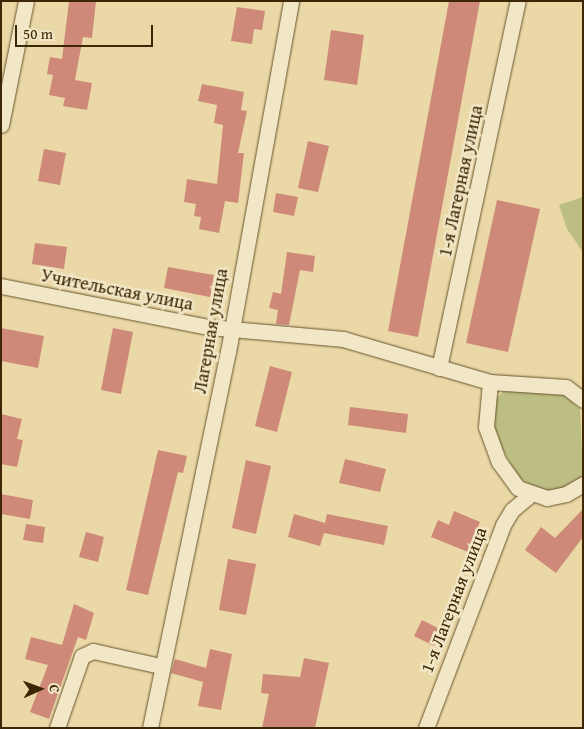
<!DOCTYPE html>
<html>
<head>
<meta charset="utf-8">
<style>
	body { margin:0 }
	#map { position:relative; width:584px; height:729px; overflow:hidden; background:#ead9a7; font-family:"Gentium Book Plus",serif }
	div>[style] { position:absolute }
	[style*='--x'] { left:calc(var(--x)*1px); top:calc(var(--y)*1px); width:calc(var(--w)*1px); rotate:calc(var(--a)*1deg) }
	.green>* { inset:0; background:#bcbe83 }
	.building>* { inset:0; background:#ce8978 }
	.roads { filter:drop-shadow(0 0 1px #68532c) drop-shadow(0 0 1px #68532c) }
	.street>* { height:15px; margin:-7.5px; padding:0 7.5px; transform-origin:7.5px; border-radius:7.5px; background:#f1e6c6 }
	span { translate:-50% -50%; white-space:nowrap; text-align:center; line-height:1.15; -webkit-text-stroke:5px #f1e6c6; paint-order:stroke }
	.street-label { font-size:18px; color:#3d2603 }
	.frame { position:absolute; inset:0; border:2px solid #3d2603; pointer-events:none }
	.north { position:absolute; left:15px; top:664px; width:50px; height:50px; -webkit-text-stroke:4px #f1e6c6; paint-order:stroke; rotate:88deg; font-size:14px; font-weight:700; line-height:20px; text-align:center; color:#3d2603 }
	.north::after { content:''; display:block; margin:auto; width:18px; height:22px; background:#3d2603; clip-path:polygon(50% 0,100% 100%,50% 72%,0 100%) }
	.scale { position:absolute; left:15px; top:25px; width:138px; height:22px; box-sizing:border-box; border:2px solid #3d2603; border-top:0; padding-left:6px; font-size:15px; line-height:18px; white-space:nowrap; color:#3d2603; -webkit-text-stroke:4px #f1e6c6; paint-order:stroke }
</style>
</head>
<body>
<div id="map">
	<div class="green">
		<i style="clip-path:polygon(583px 197px,583px 252px,567px 229px,559px 205px)"></i>
		<i style="clip-path:polygon(505px 390px,546px 390px,564px 395px,580px 409px,583px 475px,578px 481px,563px 490px,545px 492px,520px 479px,496px 438px,493px 416px,495px 400px)"></i>
	</div>
	<div class="building">
		<i style="clip-path:polygon(69px 1px,96px 1px,92px 38px,83px 37px,75px 80px,92px 83px,87px 110px,63px 106px,65px 98px,49px 95px,53px 75px,47px 74px,50px 57px,62px 59px)"></i>
		<i style="clip-path:polygon(449px 1px,480px 1px,418px 337px,388px 331px)"></i>
		<i style="clip-path:polygon(237px 7px,265px 11px,262px 30px,254px 29px,252px 44px,231px 41px)"></i>
		<i style="clip-path:polygon(331px 30px,364px 35px,357px 85px,324px 80px)"></i>
		<i style="clip-path:polygon(202px 84px,244px 92px,241px 110px,247px 111px,238px 153px,244px 153px,238px 203px,225px 201px,219px 233px,199px 229px,201px 217px,194px 216px,196px 204px,184px 202px,187px 179px,217px 184px,223px 125px,214px 123px,217px 105px,198px 101px)"></i>
		<i style="clip-path:polygon(308px 141px,329px 146px,318px 192px,298px 188px)"></i>
		<i style="clip-path:polygon(44px 149px,66px 153px,60px 185px,38px 181px)"></i>
		<i style="clip-path:polygon(276px 193px,298px 197px,294px 216px,273px 212px)"></i>
		<i style="clip-path:polygon(497px 200px,540px 209px,508px 352px,466px 343px)"></i>
		<i style="clip-path:polygon(35px 243px,67px 247px,64px 269px,32px 264px)"></i>
		<i style="clip-path:polygon(287px 252px,315px 256px,313px 272px,300px 270px,289px 325px,276px 324px,278px 310px,269px 308px,273px 292px,281px 294px)"></i>
		<i style="clip-path:polygon(168px 267px,214px 275px,210px 297px,164px 288px)"></i>
		<i style="clip-path:polygon(1px 328px,44px 336px,38px 368px,1px 361px)"></i>
		<i style="clip-path:polygon(113px 328px,133px 332px,121px 394px,101px 390px)"></i>
		<i style="clip-path:polygon(270px 366px,292px 372px,277px 432px,255px 426px)"></i>
		<i style="clip-path:polygon(350px 407px,408px 414px,406px 433px,348px 425px)"></i>
		<i style="clip-path:polygon(1px 414px,22px 419px,17px 439px,23px 440px,17px 467px,1px 464px)"></i>
		<i style="clip-path:polygon(158px 450px,187px 456px,183px 473px,178px 472px,148px 595px,126px 590px)"></i>
		<i style="clip-path:polygon(345px 459px,386px 469px,380px 492px,339px 483px)"></i>
		<i style="clip-path:polygon(246px 460px,271px 466px,256px 534px,232px 528px)"></i>
		<i style="clip-path:polygon(1px 494px,33px 500px,30px 519px,1px 514px)"></i>
		<i style="clip-path:polygon(583px 509px,583px 537px,556px 573px,525px 550px,541px 527px,555px 538px)"></i>
		<i style="clip-path:polygon(454px 511px,480px 522px,468px 552px,431px 537px,438px 520px,449px 525px)"></i>
		<i style="clip-path:polygon(294px 514px,325px 523px,327px 514px,388px 526px,384px 545px,324px 533px,320px 546px,288px 537px)"></i>
		<i style="clip-path:polygon(26px 524px,45px 527px,43px 543px,23px 540px)"></i>
		<i style="clip-path:polygon(86px 532px,104px 537px,98px 562px,79px 557px)"></i>
		<i style="clip-path:polygon(228px 559px,256px 564px,246px 615px,219px 610px)"></i>
		<i style="clip-path:polygon(74px 604px,94px 613px,86px 640px,78px 637px,49px 719px,30px 712px,48px 665px,25px 659px,31px 637px,62px 645px)"></i>
		<i style="clip-path:polygon(422px 620px,442px 630px,434px 646px,414px 636px)"></i>
		<i style="clip-path:polygon(210px 649px,232px 654px,221px 710px,198px 706px,203px 682px,171px 673px,175px 659px,206px 668px)"></i>
		<i style="clip-path:polygon(304px 658px,329px 663px,315px 728px,262px 728px,269px 694px,261px 693px,263px 674px,300px 677px)"></i>
	</div>
	<div class="roads">
		<div class="street">
			<i style="--x:1;--y:125;--w:126;--a:-78.6"></i>
			<i style="--x:1;--y:286;--w:212;--a:11.2"></i>
			<i style="--x:209;--y:327;--w:135;--a:5.1"></i>
			<i style="--x:343;--y:339;--w:153;--a:16.3"></i>
			<i style="--x:490;--y:382;--w:76;--a:3.8"></i>
			<i style="--x:566;--y:387;--w:21;--a:37"></i>
			<i style="--x:439;--y:368;--w:375;--a:-77.9"></i>
			<i style="--x:490;--y:382;--w:45;--a:95.1"></i>
			<i style="--x:486;--y:427;--w:37;--a:70"></i>
			<i style="--x:499;--y:462;--w:32;--a:54"></i>
			<i style="--x:518;--y:488;--w:31;--a:19"></i>
			<i style="--x:547;--y:498;--w:19;--a:-12"></i>
			<i style="--x:566;--y:494;--w:20;--a:-30"></i>
			<i style="--x:57;--y:728;--w:76;--a:-70.9"></i>
			<i style="--x:82;--y:656;--w:12;--a:-24"></i>
			<i style="--x:93;--y:651;--w:69;--a:12.6"></i>
			<i style="--x:150;--y:728;--w:384;--a:-78.3"></i>
			<i style="--x:228;--y:352;--w:357;--a:-79.8"></i>
			<i style="--x:426;--y:728;--w:217;--a:-69.2"></i>
			<i style="--x:503;--y:525;--w:17;--a:-59"></i>
			<i style="--x:512;--y:510;--w:23;--a:-40"></i>
		</div>
	</div>
	<div class="street-label">
		<span style="left:461px;top:181px;rotate:-78deg">1-я Лагерная улица</span>
		<span style="left:117px;top:290px;rotate:11deg">Учительская улица</span>
		<span style="left:211px;top:331px;rotate:-80deg">Лагерная улица</span>
		<span style="left:454px;top:600px;rotate:-69deg">1-я Лагерная улица</span>
	</div>
	<div class="frame"></div>
	<div class="north">С</div>
	<div class="scale">50 m</div>
</div>
</body>
</html>
